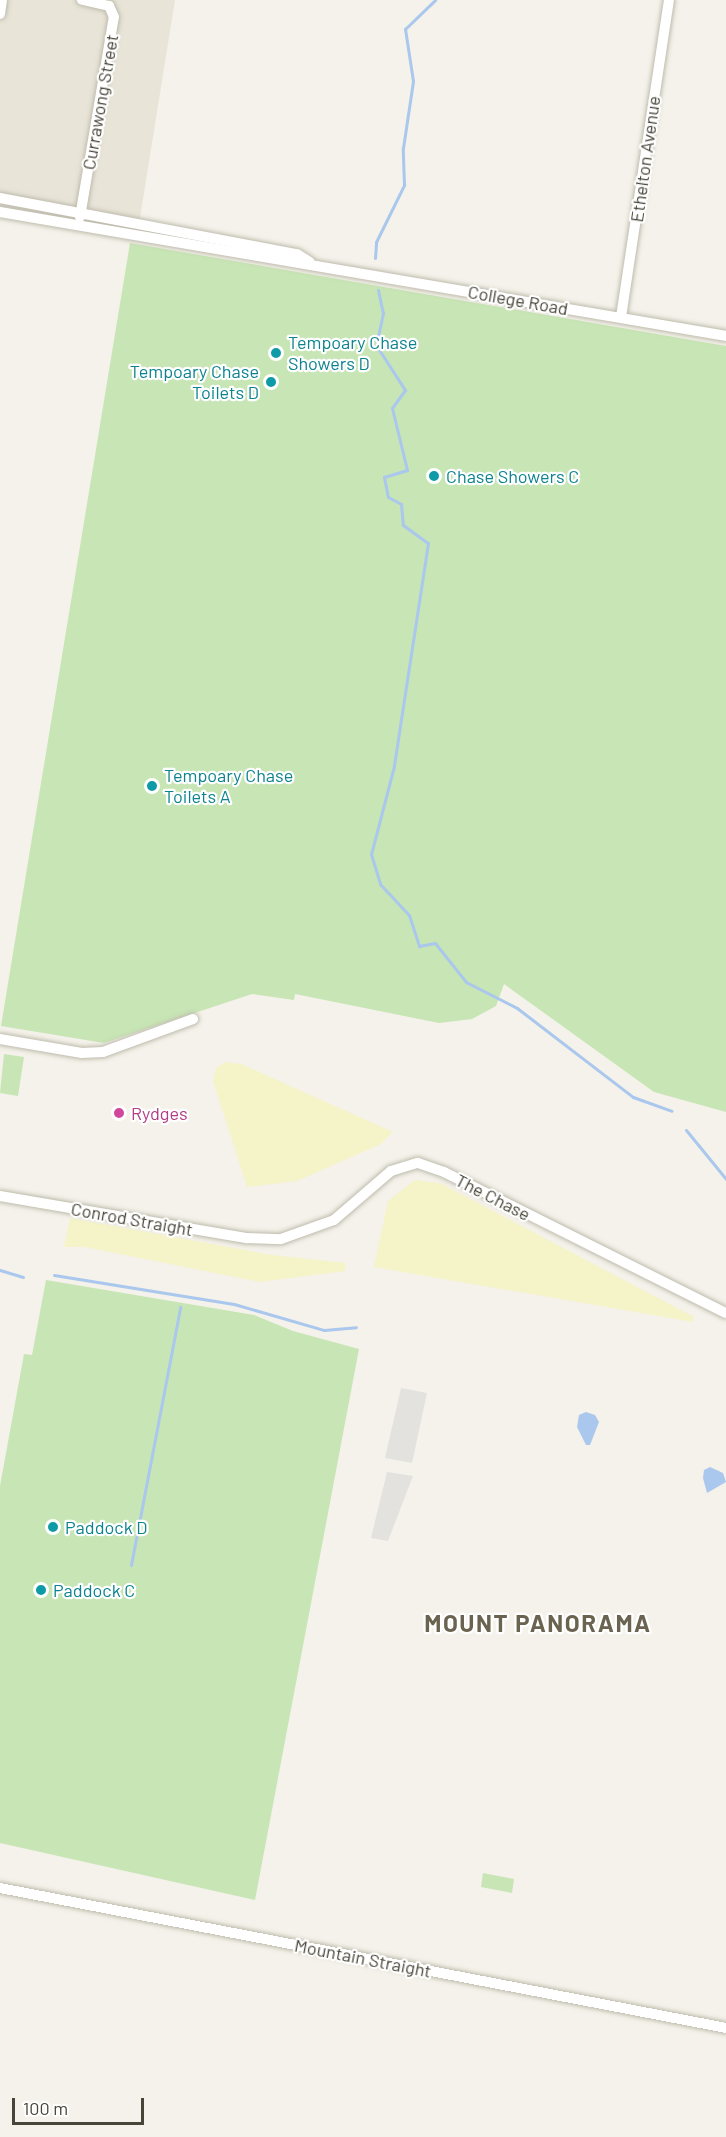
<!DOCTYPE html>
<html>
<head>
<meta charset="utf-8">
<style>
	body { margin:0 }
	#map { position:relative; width:726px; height:2137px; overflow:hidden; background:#f4f2ea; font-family:Barlow,sans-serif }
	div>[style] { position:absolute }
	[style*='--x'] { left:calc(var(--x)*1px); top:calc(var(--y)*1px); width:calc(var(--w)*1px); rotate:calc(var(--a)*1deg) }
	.residential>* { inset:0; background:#e8e5d8 }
	.green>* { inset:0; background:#c8e5b5 }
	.sand>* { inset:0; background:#f5f3c8 }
	.parking>* { inset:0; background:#e3e2de }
	.water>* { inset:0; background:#aac7ed }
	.stream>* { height:3px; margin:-1.5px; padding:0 1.5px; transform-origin:1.5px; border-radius:1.5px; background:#aac7ed }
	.roads { filter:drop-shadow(0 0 2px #bfbbad) drop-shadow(0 0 2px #bfbbad) }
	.minor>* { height:10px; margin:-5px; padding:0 5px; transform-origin:5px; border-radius:5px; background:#fff }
	.dots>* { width:16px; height:16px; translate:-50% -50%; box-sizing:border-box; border:3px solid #fff; border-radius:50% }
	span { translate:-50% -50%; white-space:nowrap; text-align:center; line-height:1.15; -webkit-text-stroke:4.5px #fff; paint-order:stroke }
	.street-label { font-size:18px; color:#474438 }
	.culture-label { font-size:18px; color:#0d838f }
	.left { translate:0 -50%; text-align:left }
	.right { translate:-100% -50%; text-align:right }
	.hotel-label { font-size:18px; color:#b23c85 }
	.district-label { font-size:24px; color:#6a6350; font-weight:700; letter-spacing:1.5px }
	.scale { position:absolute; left:12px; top:2098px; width:132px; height:27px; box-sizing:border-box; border:3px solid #474438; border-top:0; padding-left:8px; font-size:18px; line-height:21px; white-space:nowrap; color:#474438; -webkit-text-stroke:4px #fff; paint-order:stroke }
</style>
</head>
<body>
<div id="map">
	<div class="residential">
		<i style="clip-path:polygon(0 0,175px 0,139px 224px,0 198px)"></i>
	</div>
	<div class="green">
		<i style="clip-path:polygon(130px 243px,726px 346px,726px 1112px,654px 1092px,504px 984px,496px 1006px,472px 1019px,439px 1023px,295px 994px,294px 1000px,252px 994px,104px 1043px,1px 1026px)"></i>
		<i style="clip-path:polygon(4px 1054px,24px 1057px,18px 1096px,0 1093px)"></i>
		<i style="clip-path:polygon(46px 1280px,254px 1315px,293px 1331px,359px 1349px,255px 1900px,0 1843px,0 1486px,24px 1354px,32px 1355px)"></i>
		<i style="clip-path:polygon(483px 1873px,514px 1879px,512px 1893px,481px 1887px)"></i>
	</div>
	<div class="sand">
		<i style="clip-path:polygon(226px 1062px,241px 1064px,393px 1132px,381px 1144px,297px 1181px,247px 1187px,213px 1081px,216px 1068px)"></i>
		<i style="clip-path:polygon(415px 1180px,440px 1183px,694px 1317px,693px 1322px,374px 1267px,388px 1201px)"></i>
		<i style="clip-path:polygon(70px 1218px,272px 1255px,346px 1263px,345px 1271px,260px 1282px,85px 1247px,64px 1247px)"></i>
	</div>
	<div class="parking">
		<i style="clip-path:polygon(401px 1388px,427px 1393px,412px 1463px,385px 1458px)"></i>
		<i style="clip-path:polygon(387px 1472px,413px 1476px,388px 1541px,371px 1538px)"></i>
	</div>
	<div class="water">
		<i style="clip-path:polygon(586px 1412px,595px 1415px,599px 1422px,590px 1445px,586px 1445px,577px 1427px,579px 1415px)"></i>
		<i style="clip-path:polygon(710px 1467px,723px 1473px,726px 1482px,707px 1493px,703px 1478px,704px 1470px)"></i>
	</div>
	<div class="stream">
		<i style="--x:375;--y:258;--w:16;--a:-86"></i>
		<i style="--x:376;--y:242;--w:64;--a:-63.8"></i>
		<i style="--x:404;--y:185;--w:37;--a:-92"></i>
		<i style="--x:403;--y:148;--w:68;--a:-81.5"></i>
		<i style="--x:413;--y:81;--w:53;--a:-98.7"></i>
		<i style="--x:405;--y:29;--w:42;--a:-44"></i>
		<i style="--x:378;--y:290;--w:24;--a:78"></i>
		<i style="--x:383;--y:313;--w:33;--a:102"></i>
		<i style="--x:376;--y:345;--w:54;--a:57.2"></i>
		<i style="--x:405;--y:390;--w:22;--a:126"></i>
		<i style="--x:392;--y:408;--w:64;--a:76.4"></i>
		<i style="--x:407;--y:470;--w:24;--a:163"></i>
		<i style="--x:384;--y:477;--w:20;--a:79"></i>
		<i style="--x:388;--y:497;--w:15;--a:28"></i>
		<i style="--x:401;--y:504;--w:21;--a:85"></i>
		<i style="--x:403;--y:525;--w:31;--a:36"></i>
		<i style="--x:428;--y:543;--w:226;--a:98.7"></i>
		<i style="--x:394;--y:766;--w:91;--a:104.6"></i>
		<i style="--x:371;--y:854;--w:31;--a:73"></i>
		<i style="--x:380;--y:884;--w:42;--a:46.9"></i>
		<i style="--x:409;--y:915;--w:33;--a:72"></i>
		<i style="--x:419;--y:946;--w:16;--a:-11"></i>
		<i style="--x:435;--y:943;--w:50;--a:51.5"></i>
		<i style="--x:466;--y:982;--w:57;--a:27"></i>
		<i style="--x:517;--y:1008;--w:146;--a:37.5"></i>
		<i style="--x:633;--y:1097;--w:41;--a:19.7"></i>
		<i style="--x:686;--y:1130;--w:63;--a:50.8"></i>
		<i style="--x:0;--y:1270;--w:24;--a:17"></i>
		<i style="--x:54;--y:1275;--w:182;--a:9.2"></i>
		<i style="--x:234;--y:1304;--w:94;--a:16.1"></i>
		<i style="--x:324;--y:1330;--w:32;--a:-5"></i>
		<i style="--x:131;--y:1565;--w:263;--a:-79.2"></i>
	</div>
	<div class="roads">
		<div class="minor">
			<i style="--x:0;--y:14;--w:14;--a:-82"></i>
			<i style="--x:0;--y:198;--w:302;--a:10.7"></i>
			<i style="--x:297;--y:254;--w:15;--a:32"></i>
			<i style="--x:0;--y:212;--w:737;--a:9.69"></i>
			<i style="--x:80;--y:217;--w:203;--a:-80.4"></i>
			<i style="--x:114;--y:17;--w:12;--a:-114"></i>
			<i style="--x:109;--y:6;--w:28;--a:-167"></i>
			<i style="--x:621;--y:317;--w:321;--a:-81.4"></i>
			<i style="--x:0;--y:1039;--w:83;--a:9.7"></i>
			<i style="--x:82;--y:1053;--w:21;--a:-3"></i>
			<i style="--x:103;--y:1052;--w:96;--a:-20.1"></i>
			<i style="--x:0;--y:1196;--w:251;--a:9.7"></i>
			<i style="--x:247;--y:1238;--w:34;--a:2"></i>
			<i style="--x:281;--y:1239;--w:56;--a:-19.7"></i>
			<i style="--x:334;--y:1220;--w:75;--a:-40.7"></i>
			<i style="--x:391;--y:1171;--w:28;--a:-17"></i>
			<i style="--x:418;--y:1163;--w:28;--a:19"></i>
			<i style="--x:444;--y:1172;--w:315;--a:26.6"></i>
			<i style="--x:0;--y:1888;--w:739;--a:10.91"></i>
		</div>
	</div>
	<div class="dots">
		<i style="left:276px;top:353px;background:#0f9aa8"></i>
		<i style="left:271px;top:382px;background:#0f9aa8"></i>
		<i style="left:434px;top:476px;background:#0f9aa8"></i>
		<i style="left:152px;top:786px;background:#0f9aa8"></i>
		<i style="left:119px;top:1113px;background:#d1479c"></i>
		<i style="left:53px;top:1527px;background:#0f9aa8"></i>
		<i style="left:41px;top:1590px;background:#0f9aa8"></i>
	</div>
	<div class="street-label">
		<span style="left:100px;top:102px;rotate:-80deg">Currawong Street</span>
		<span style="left:645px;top:159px;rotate:-82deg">Ethelton Avenue</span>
		<span style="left:518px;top:300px;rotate:10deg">College Road</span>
		<span style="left:493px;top:1197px;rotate:27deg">The Chase</span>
		<span style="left:132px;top:1219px;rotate:10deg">Conrod Straight</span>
		<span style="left:363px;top:1958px;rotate:11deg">Mountain Straight</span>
	</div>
	<div class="culture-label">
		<span class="left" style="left:288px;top:353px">Tempoary Chase<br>Showers D</span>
		<span class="right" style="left:259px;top:382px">Tempoary Chase<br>Toilets D</span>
		<span class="left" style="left:446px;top:476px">Chase Showers C</span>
		<span class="left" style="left:164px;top:786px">Tempoary Chase<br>Toilets A</span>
		<span class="left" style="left:65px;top:1527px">Paddock D</span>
		<span class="left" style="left:53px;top:1590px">Paddock C</span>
	</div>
	<div class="hotel-label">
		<span class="left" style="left:131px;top:1113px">Rydges</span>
	</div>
	<div class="district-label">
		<span style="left:538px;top:1623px">MOUNT PANORAMA</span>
	</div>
	<div class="scale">100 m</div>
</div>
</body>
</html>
